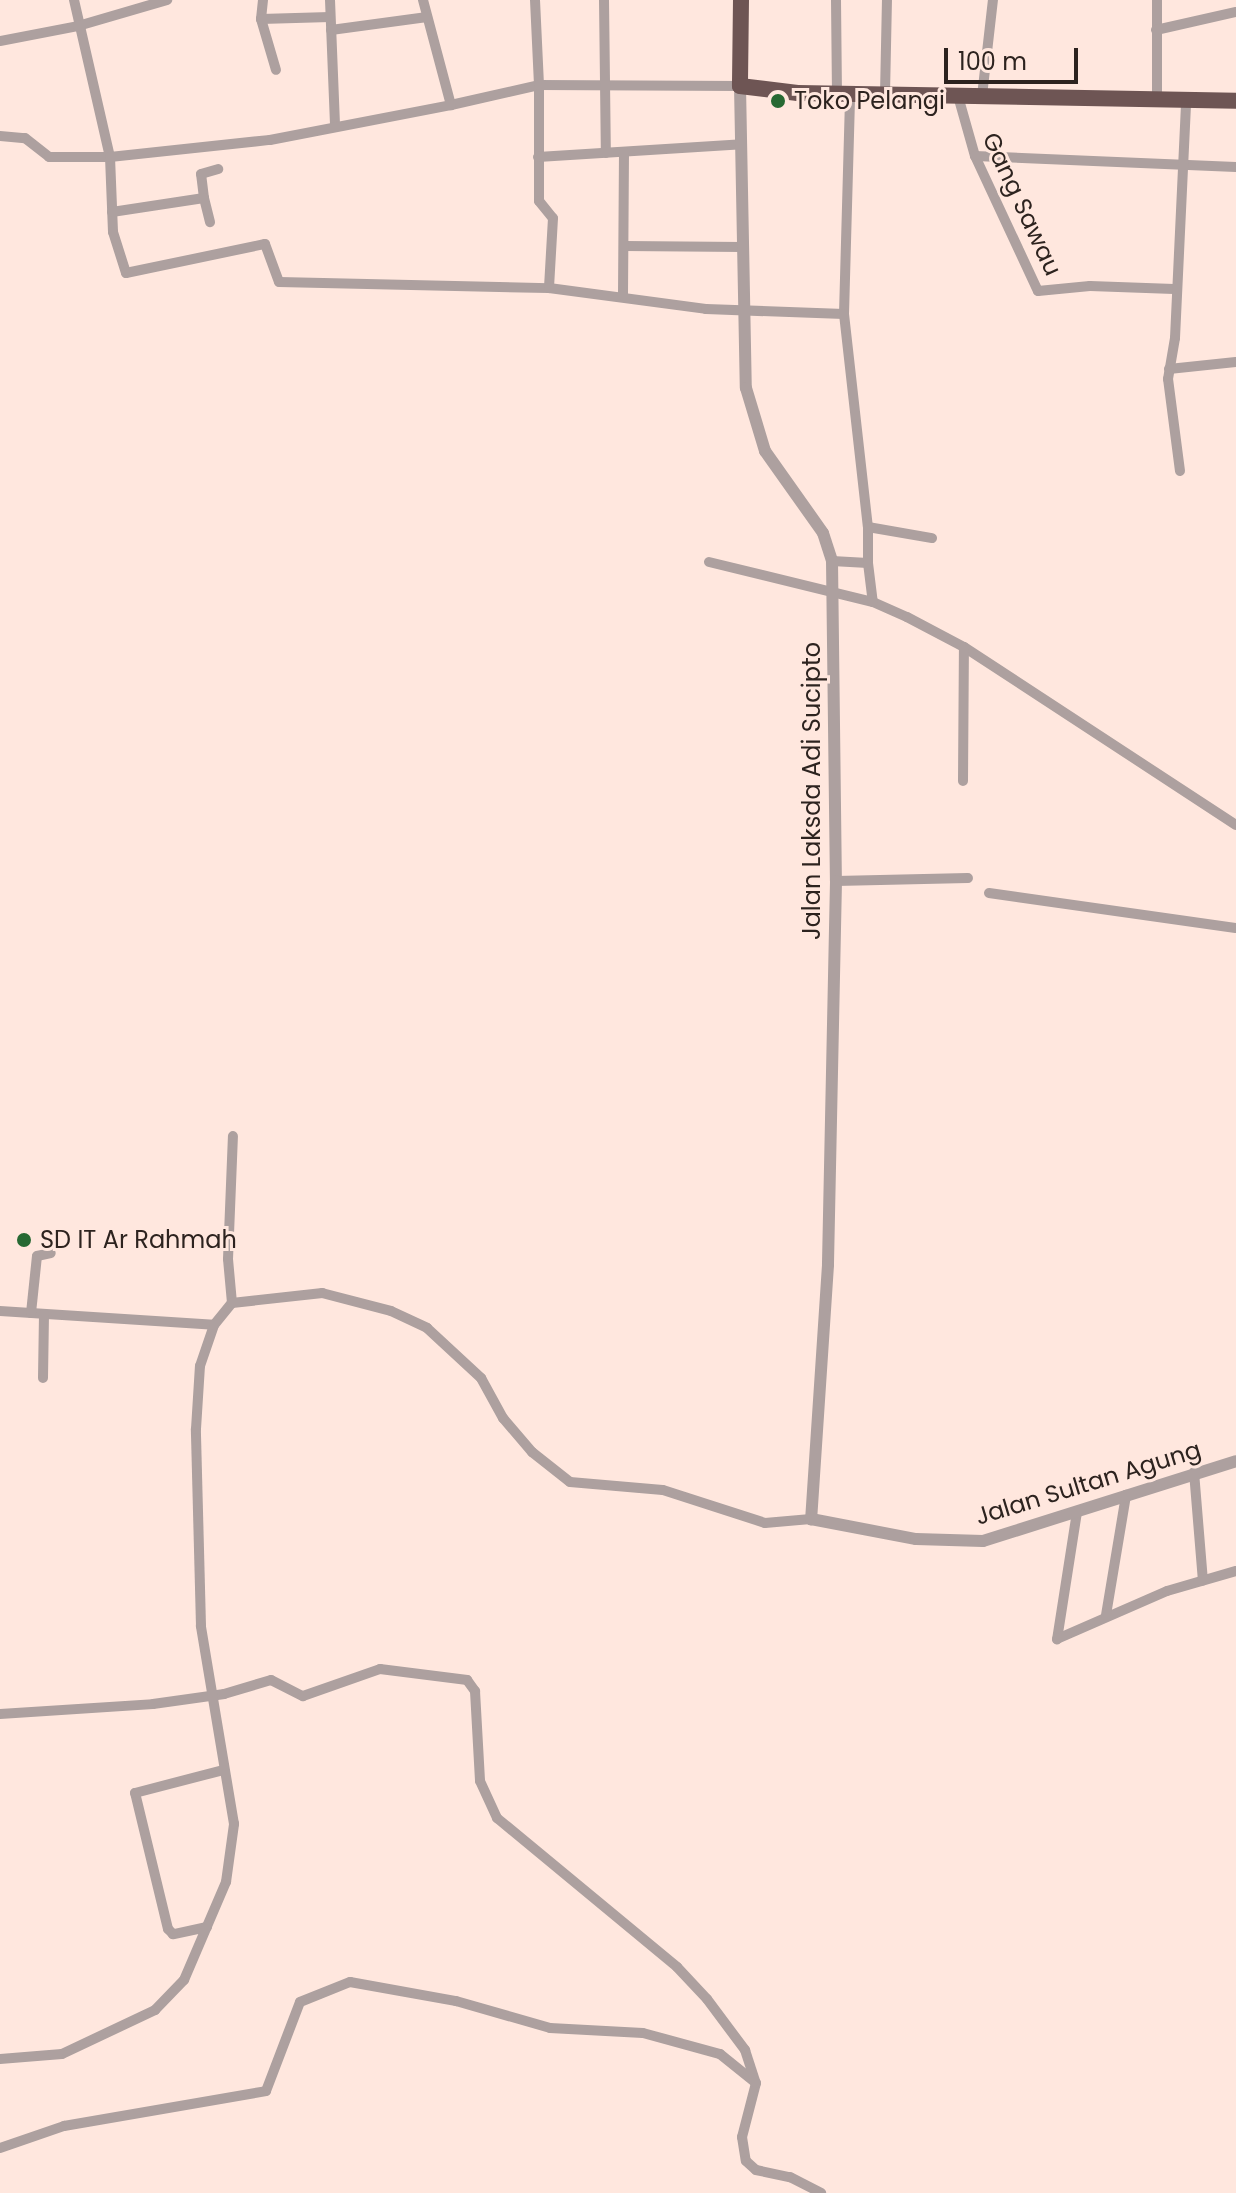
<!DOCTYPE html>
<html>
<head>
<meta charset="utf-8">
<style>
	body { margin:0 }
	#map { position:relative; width:1236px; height:2193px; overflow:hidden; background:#ffe7de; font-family:Poppins,sans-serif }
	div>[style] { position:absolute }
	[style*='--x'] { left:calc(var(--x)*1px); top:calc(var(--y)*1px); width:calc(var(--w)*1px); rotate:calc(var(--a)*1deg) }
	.minor>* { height:10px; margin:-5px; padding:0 5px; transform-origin:5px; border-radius:5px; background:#ada09f }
	.tertiary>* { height:12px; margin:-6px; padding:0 6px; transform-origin:6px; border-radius:6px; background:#ada09f }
	.trunk>* { height:16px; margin:-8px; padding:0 8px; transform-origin:8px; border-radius:8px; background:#6e5554 }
	.dots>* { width:22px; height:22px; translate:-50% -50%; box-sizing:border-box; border:4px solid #ffe7de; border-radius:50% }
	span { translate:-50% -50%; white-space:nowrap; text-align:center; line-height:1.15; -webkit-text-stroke:6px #ffe7de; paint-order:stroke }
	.poi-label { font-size:24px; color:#2d231f }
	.left { translate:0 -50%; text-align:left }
	.street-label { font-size:24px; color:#2d231f }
	.scale { position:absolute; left:944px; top:48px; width:134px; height:36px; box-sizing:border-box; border:4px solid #2d231f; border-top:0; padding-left:10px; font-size:24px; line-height:28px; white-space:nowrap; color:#2d231f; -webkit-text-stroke:6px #ffe7de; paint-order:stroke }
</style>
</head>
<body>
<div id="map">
	<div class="minor">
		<i style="--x:74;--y:0;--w:161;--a:77.1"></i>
		<i style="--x:110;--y:157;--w:75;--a:87.7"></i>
		<i style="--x:113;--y:232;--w:43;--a:72.4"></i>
		<i style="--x:126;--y:273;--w:142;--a:-11.8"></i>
		<i style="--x:265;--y:244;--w:40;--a:69.8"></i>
		<i style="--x:279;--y:282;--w:270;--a:1.3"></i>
		<i style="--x:263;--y:0;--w:19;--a:96"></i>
		<i style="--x:261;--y:19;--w:53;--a:73.6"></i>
		<i style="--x:330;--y:0;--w:127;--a:87.7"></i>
		<i style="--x:423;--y:0;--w:109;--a:75.1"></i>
		<i style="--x:451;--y:105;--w:90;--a:-12.8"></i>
		<i style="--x:539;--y:85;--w:116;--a:90"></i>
		<i style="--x:539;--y:201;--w:22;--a:51"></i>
		<i style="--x:553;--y:218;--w:70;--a:93.3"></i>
		<i style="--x:549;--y:288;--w:158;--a:7.6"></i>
		<i style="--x:706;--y:309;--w:138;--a:2.1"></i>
		<i style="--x:844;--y:314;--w:220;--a:-88.4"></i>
		<i style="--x:535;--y:0;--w:85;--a:87.3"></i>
		<i style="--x:539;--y:85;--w:201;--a:0.3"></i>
		<i style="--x:604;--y:0;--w:153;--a:89.3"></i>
		<i style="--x:836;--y:0;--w:93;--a:89.4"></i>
		<i style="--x:1157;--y:0;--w:101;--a:90"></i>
		<i style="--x:261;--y:19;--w:69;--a:-1.7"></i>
		<i style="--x:331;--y:30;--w:97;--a:-7.7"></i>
		<i style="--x:1156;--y:30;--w:82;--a:-12.7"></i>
		<i style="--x:0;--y:41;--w:79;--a:-10.9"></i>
		<i style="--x:78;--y:26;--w:93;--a:-16.3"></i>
		<i style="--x:885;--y:94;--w:94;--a:-88.8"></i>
		<i style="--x:958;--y:96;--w:62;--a:74.2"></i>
		<i style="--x:975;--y:156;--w:149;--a:65"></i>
		<i style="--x:1038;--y:291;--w:52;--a:-5.5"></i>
		<i style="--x:1090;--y:286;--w:84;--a:2"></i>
		<i style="--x:982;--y:96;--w:97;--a:-83.5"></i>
		<i style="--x:0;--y:136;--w:25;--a:5"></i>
		<i style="--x:25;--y:138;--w:31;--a:38"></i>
		<i style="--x:49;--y:157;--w:61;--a:0"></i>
		<i style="--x:110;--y:157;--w:161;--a:-6.1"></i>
		<i style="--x:270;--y:140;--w:184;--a:-10.9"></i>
		<i style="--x:975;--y:156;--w:261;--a:2.4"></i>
		<i style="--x:538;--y:157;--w:204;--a:-3.6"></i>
		<i style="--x:204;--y:198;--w:24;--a:-97"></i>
		<i style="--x:201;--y:174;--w:18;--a:-16"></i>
		<i style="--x:112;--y:212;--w:93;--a:-8.7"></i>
		<i style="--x:204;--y:198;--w:25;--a:76"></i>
		<i style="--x:625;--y:246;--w:117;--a:0.5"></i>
		<i style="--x:623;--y:295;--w:143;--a:-89.6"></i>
		<i style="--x:844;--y:314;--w:214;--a:83.6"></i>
		<i style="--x:868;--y:527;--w:65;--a:9.8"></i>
		<i style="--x:1169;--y:369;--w:67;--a:-6"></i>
		<i style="--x:1180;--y:471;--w:93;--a:-97.4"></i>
		<i style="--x:1168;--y:379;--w:42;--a:-80.3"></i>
		<i style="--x:1175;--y:338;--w:237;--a:-87.3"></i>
		<i style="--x:832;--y:561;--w:36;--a:3"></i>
		<i style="--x:868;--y:563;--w:36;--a:-90"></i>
		<i style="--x:709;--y:562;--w:169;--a:13.7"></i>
		<i style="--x:873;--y:602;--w:37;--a:24"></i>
		<i style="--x:907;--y:617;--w:64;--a:27.8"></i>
		<i style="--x:964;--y:647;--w:325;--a:33.2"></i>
		<i style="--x:868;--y:563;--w:39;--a:83"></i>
		<i style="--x:963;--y:781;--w:134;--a:-89.6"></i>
		<i style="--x:836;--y:881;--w:132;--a:-1.3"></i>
		<i style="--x:989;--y:893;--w:249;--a:8.1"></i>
		<i style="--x:232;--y:1303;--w:44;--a:-95.2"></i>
		<i style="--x:228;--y:1259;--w:123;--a:-87.7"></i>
		<i style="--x:0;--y:1311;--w:214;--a:3.7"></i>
		<i style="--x:31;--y:1313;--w:57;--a:-84"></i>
		<i style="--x:37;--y:1256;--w:14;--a:-12"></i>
		<i style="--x:43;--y:1378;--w:64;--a:-89.1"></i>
		<i style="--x:1194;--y:1472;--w:109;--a:85.3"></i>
		<i style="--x:1077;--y:1512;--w:129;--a:98.9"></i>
		<i style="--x:1057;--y:1639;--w:120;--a:-23.6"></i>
		<i style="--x:1167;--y:1591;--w:72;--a:-16.2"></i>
		<i style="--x:1106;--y:1615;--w:122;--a:-80.5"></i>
		<i style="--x:0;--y:1714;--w:153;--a:-3.7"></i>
		<i style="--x:153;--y:1704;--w:72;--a:-8"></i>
		<i style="--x:224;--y:1694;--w:49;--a:-16.6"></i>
		<i style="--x:271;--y:1680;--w:36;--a:27"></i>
		<i style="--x:303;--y:1696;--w:82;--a:-19.3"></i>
		<i style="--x:380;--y:1669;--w:88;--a:7.2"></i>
		<i style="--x:467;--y:1680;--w:14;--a:54"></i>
		<i style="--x:475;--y:1691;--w:90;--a:86.8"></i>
		<i style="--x:480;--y:1781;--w:41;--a:65.3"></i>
		<i style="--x:497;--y:1818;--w:234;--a:39.6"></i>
		<i style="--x:677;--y:1967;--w:44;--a:46.8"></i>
		<i style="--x:707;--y:1999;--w:64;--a:53.3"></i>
		<i style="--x:745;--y:2050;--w:35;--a:72"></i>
		<i style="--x:756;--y:2083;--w:56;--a:104.5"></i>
		<i style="--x:742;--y:2137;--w:24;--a:81"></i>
		<i style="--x:746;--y:2161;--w:13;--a:42"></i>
		<i style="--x:756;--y:2170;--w:35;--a:12"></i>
		<i style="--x:790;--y:2177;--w:35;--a:27"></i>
		<i style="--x:207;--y:1927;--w:35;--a:168"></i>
		<i style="--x:173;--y:1934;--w:7;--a:-135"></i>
		<i style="--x:168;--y:1929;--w:140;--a:-103.6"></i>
		<i style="--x:135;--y:1793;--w:91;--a:-14.6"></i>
		<i style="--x:0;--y:2059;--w:62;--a:-4.6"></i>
		<i style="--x:62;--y:2054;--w:103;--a:-25.3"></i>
		<i style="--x:155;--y:2010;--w:42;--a:-46"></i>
		<i style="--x:184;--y:1980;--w:107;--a:-66.8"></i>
		<i style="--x:226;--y:1882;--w:59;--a:-82.1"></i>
		<i style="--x:234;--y:1824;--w:201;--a:-99.5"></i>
		<i style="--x:201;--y:1626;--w:197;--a:-91.5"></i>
		<i style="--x:196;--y:1429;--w:63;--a:-86.4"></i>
		<i style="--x:200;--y:1366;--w:43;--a:-71.1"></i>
		<i style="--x:214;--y:1325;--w:28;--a:-51"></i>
		<i style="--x:232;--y:1303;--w:91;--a:-6.3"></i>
		<i style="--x:322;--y:1293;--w:71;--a:14.6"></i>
		<i style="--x:391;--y:1311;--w:40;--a:25"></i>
		<i style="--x:427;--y:1328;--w:74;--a:42.8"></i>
		<i style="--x:481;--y:1378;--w:46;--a:61.2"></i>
		<i style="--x:503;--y:1418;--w:45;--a:49.5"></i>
		<i style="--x:532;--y:1452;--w:48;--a:38.3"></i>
		<i style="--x:570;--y:1482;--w:93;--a:4.9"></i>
		<i style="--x:663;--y:1490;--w:107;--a:17.9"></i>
		<i style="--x:765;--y:1523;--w:46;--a:-5"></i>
		<i style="--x:0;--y:2148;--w:68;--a:-19"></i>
		<i style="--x:64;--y:2126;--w:205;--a:-9.8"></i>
		<i style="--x:266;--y:2091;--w:95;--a:-69.1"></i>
		<i style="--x:300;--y:2002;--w:54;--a:-21.8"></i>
		<i style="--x:350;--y:1982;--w:108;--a:10.2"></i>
		<i style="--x:456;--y:2001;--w:98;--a:16"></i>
		<i style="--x:550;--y:2028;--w:93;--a:3.1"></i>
		<i style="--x:643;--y:2033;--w:80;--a:15.3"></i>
		<i style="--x:720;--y:2054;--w:46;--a:38.9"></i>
	</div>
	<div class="tertiary">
		<i style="--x:740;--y:86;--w:302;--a:88.9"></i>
		<i style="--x:746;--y:388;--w:66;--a:73.2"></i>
		<i style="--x:765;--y:451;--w:100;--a:54.7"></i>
		<i style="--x:823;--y:533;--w:29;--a:72"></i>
		<i style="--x:832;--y:561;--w:320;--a:89.3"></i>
		<i style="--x:836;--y:881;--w:384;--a:91.2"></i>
		<i style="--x:828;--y:1265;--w:255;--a:93.8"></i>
		<i style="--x:811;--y:1519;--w:107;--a:10.8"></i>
		<i style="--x:916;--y:1539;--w:67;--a:1.7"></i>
		<i style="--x:983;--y:1541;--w:265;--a:-17.5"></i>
	</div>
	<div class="trunk">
		<i style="--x:741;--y:0;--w:86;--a:90.7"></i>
		<i style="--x:740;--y:86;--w:58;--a:6.9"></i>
		<i style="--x:798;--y:93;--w:438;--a:1"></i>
	</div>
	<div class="dots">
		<i style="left:778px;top:101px;background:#276933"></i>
		<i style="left:24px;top:1240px;background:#276933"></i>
	</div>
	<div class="poi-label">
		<span class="left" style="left:794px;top:101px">Toko Pelangi</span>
		<span class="left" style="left:40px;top:1240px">SD IT Ar Rahmah</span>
	</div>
	<div class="street-label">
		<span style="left:1022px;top:204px;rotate:65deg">Gang Sawau</span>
		<span style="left:812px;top:791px;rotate:-90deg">Jalan Laksda Adi Sucipto</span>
		<span style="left:1088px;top:1483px;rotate:-17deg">Jalan Sultan Agung</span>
	</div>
	<div class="scale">100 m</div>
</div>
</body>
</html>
